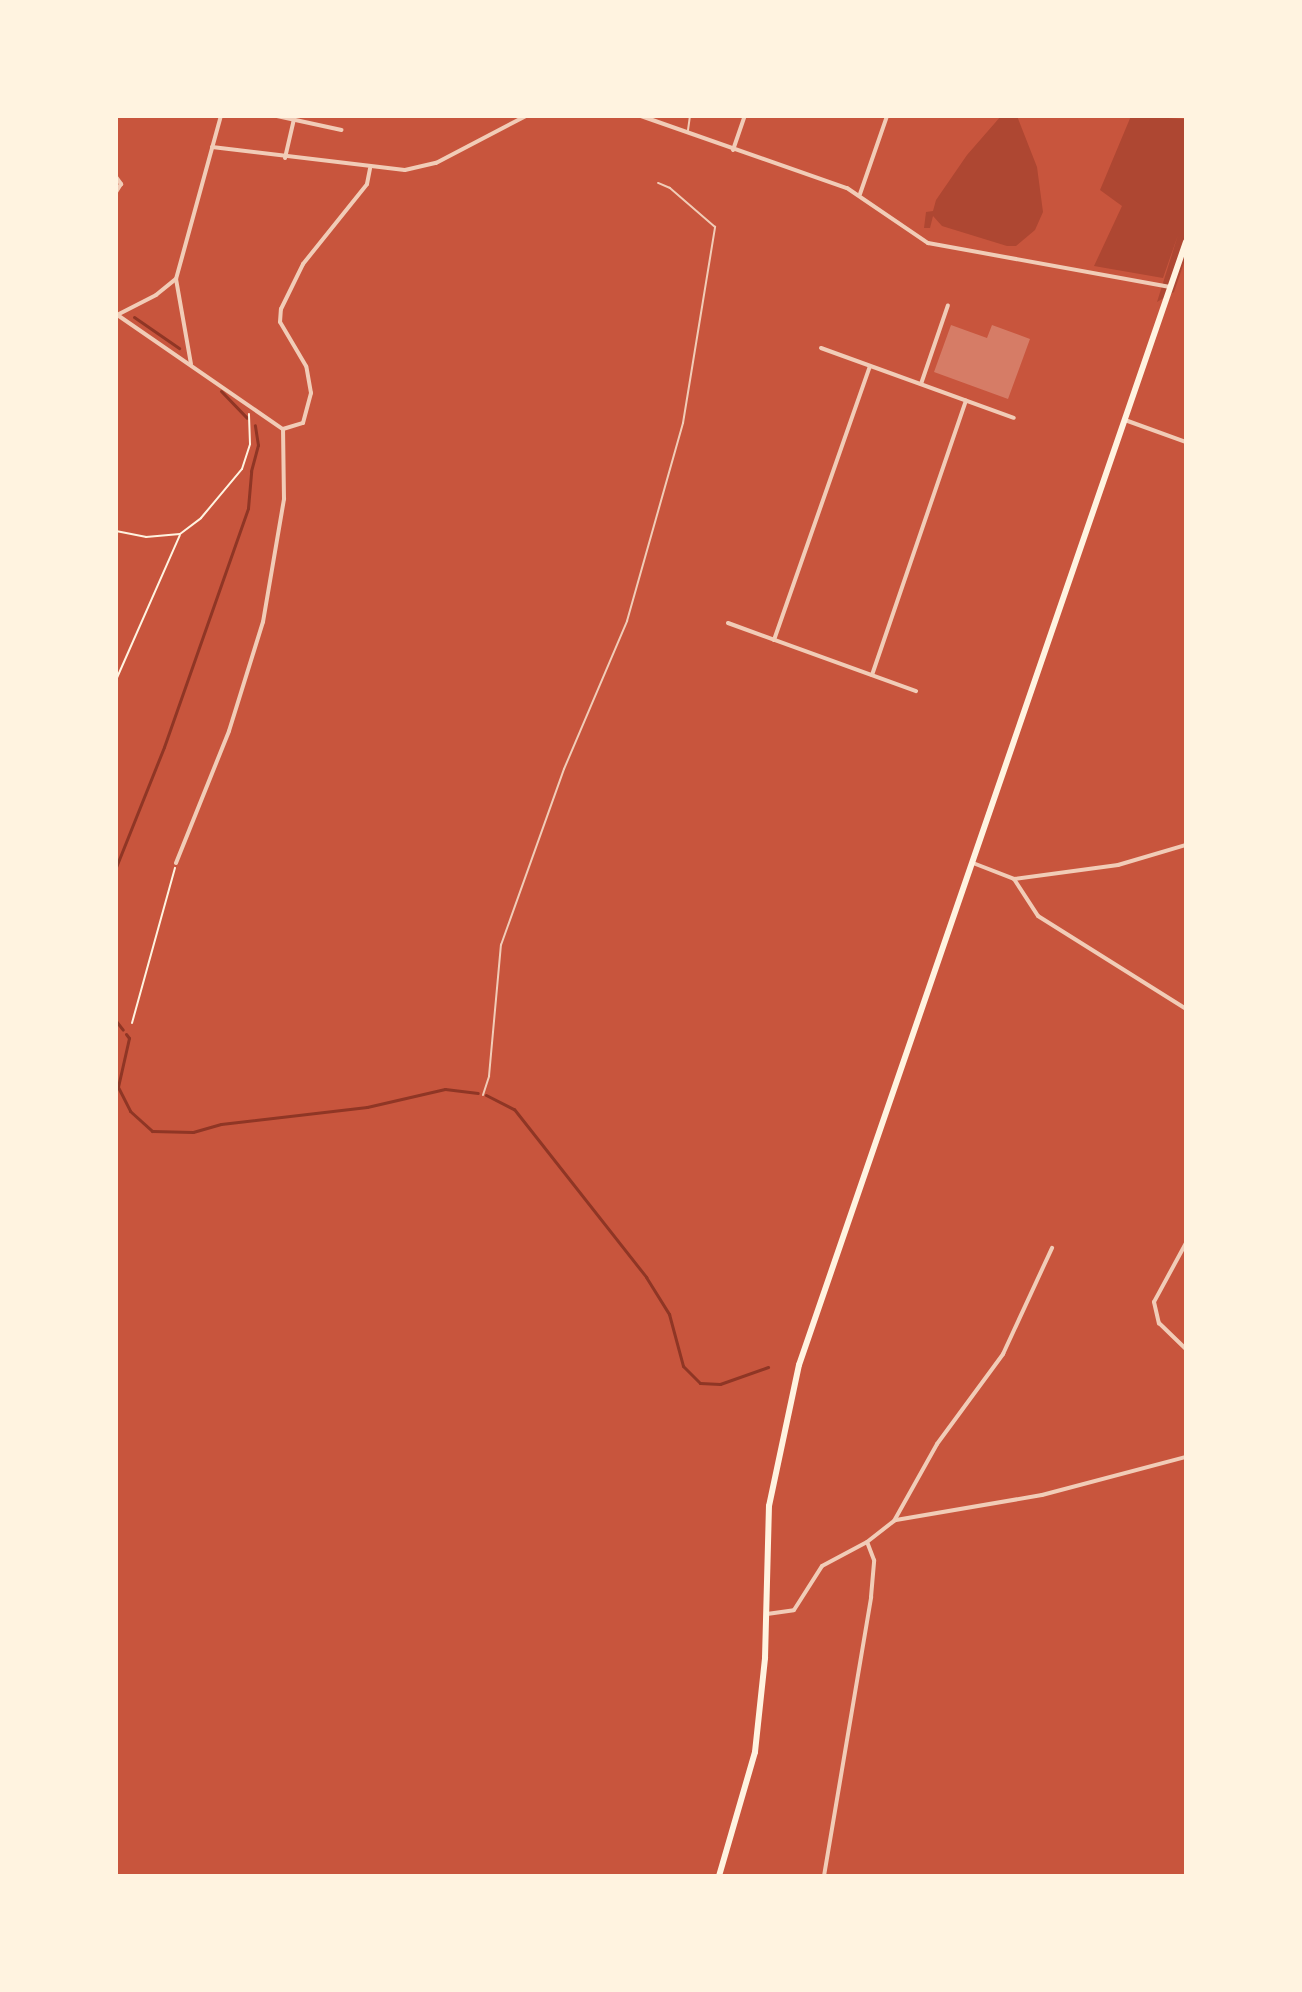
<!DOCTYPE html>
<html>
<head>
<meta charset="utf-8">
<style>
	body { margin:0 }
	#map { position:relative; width:1302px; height:1992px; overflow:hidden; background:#c8553d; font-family:Montserrat,sans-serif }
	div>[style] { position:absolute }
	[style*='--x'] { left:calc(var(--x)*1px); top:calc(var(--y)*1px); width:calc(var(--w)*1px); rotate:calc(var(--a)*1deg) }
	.green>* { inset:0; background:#ae4732 }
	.stream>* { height:3px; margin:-1.5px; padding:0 1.5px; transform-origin:1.5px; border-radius:1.5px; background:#8f3625 }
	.building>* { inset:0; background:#d67c66 }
	.path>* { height:2px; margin:-1px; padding:0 1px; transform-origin:1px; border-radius:1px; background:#fff3e0 }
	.service>* { height:2px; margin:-1px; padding:0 1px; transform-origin:1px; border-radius:1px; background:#f1ccb7 }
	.minor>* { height:4px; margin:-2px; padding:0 2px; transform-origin:2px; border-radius:2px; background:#f1ccb7 }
	.secondary>* { height:6px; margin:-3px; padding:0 3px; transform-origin:3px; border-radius:3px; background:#fff3e0 }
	span { translate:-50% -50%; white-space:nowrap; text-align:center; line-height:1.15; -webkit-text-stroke:6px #fff3e0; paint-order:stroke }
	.frame { position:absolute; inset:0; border:118px solid #fff3e0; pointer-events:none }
</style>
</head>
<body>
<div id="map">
	<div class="green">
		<i style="clip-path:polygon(1001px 116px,1017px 116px,1037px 167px,1043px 212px,1035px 230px,1016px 246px,1007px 246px,942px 226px,933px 216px,930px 228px,924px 228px,926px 212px,933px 211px,936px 200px,967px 155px)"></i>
		<i style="clip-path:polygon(1131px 116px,1186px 119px,1186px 257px,1174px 292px,1157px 302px,1178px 235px,1163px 278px,1094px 266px,1122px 206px,1100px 190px)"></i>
	</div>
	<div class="stream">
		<i style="--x:134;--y:317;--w:55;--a:34.6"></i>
		<i style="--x:221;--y:391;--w:37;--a:46"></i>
		<i style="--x:116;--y:867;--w:129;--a:-68.2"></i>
		<i style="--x:164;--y:747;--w:253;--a:-70.6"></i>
		<i style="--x:248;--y:508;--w:37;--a:-85"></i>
		<i style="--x:251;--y:471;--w:27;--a:-75"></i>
		<i style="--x:258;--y:445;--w:20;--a:-99"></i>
		<i style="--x:116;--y:1021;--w:11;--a:52"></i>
		<i style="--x:126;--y:1034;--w:5;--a:53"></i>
		<i style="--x:129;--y:1038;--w:50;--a:102.7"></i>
		<i style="--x:118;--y:1087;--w:27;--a:63"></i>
		<i style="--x:130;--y:1111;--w:30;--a:42"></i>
		<i style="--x:152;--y:1131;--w:41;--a:1.4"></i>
		<i style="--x:193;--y:1132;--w:29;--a:-16"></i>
		<i style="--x:221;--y:1124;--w:147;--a:-6.6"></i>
		<i style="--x:367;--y:1107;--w:80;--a:-13"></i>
		<i style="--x:445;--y:1089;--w:33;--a:7"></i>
		<i style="--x:486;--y:1095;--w:31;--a:27"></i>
		<i style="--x:514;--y:1109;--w:214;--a:51.8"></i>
		<i style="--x:646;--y:1277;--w:44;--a:58.1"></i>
		<i style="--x:669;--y:1314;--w:54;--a:74.9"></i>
		<i style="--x:683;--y:1366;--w:24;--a:45"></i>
		<i style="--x:700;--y:1383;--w:20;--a:3"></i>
		<i style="--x:720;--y:1384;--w:51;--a:-19.5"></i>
	</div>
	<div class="building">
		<i style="clip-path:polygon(951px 325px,987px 338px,992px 325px,1030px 339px,1008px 399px,934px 372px)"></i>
	</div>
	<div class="path">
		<i style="--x:116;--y:531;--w:31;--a:11"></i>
		<i style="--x:146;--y:537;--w:34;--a:-5"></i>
		<i style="--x:180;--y:534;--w:26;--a:-37"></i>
		<i style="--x:201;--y:518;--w:64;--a:-50.1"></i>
		<i style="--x:242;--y:469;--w:26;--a:-72"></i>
		<i style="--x:250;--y:444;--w:30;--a:-92"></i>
		<i style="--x:116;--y:680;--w:158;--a:-66.2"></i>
		<i style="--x:132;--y:1023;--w:161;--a:-74.5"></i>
	</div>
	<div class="service">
		<i style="--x:688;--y:130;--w:14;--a:-82"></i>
		<i style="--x:483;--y:1095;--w:20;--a:-72"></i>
		<i style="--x:489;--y:1076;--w:132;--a:-84.8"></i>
		<i style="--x:501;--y:945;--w:187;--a:-70.3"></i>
		<i style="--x:564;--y:769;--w:161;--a:-66.9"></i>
		<i style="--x:627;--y:621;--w:206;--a:-74.2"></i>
		<i style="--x:683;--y:423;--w:199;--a:-80.7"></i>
		<i style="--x:715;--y:227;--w:60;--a:-139.1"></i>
		<i style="--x:670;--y:188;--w:13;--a:-157"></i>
	</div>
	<div class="minor">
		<i style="--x:277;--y:116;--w:66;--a:12.2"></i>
		<i style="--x:641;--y:116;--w:218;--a:19.3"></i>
		<i style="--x:847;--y:188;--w:98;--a:34.2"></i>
		<i style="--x:928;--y:243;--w:246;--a:10.3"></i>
		<i style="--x:212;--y:147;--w:194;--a:6.8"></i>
		<i style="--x:405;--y:170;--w:32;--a:-13"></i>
		<i style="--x:436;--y:163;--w:102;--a:-27.6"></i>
		<i style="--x:733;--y:150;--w:36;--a:-71"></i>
		<i style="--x:285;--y:158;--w:39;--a:-77"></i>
		<i style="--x:116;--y:177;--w:9;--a:54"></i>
		<i style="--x:121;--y:184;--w:9;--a:122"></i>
		<i style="--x:860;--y:194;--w:83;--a:-70.9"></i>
		<i style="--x:116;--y:314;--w:203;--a:34.6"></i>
		<i style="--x:117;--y:315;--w:44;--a:-27.1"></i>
		<i style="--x:156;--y:295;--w:26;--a:-39"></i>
		<i style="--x:821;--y:348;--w:205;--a:19.9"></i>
		<i style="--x:191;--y:364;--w:86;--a:-100"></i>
		<i style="--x:176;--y:279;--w:169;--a:-74.6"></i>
		<i style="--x:921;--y:384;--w:83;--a:-71.1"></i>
		<i style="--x:1125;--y:420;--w:65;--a:19.8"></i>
		<i style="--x:283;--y:429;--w:21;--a:-17"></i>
		<i style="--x:303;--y:423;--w:31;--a:-75"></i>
		<i style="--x:311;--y:393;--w:27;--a:-100"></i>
		<i style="--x:306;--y:366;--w:51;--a:-120.6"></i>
		<i style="--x:280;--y:322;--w:13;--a:-86"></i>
		<i style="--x:281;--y:309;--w:50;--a:-63.9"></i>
		<i style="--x:303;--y:264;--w:102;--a:-51.3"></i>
		<i style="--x:367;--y:184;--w:16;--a:-79"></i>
		<i style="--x:728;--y:623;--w:200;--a:19.9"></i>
		<i style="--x:774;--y:640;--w:290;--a:-70.7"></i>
		<i style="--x:872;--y:675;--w:290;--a:-71.1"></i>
		<i style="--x:176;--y:863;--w:142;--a:-68.1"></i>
		<i style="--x:229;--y:731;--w:114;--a:-72.7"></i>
		<i style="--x:263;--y:622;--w:125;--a:-80.3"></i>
		<i style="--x:284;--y:499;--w:70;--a:-90.8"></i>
		<i style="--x:973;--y:863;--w:44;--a:21.3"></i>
		<i style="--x:1014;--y:879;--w:44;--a:57"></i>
		<i style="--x:1038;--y:916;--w:175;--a:32.1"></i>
		<i style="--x:1014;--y:879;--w:105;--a:-7.7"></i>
		<i style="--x:1118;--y:865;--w:71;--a:-16.4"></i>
		<i style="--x:1186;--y:1243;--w:67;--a:118.5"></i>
		<i style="--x:1154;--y:1302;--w:22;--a:77"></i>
		<i style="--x:1159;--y:1323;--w:37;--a:44"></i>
		<i style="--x:896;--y:1520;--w:148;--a:-9.7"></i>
		<i style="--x:1042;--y:1495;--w:149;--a:-14.8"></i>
		<i style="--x:767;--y:1614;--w:27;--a:-8"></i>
		<i style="--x:794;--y:1610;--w:52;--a:-57.5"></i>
		<i style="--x:822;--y:1566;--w:51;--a:-28.1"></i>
		<i style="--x:867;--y:1542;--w:34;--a:-38"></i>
		<i style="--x:894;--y:1521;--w:88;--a:-60.8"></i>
		<i style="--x:937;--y:1444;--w:112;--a:-53.7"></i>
		<i style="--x:1003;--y:1354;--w:117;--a:-65.2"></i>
		<i style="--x:824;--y:1876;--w:283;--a:-80.4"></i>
		<i style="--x:871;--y:1597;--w:37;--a:-85"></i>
		<i style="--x:874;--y:1560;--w:19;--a:-111"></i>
	</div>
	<div class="secondary">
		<i style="--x:719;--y:1876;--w:129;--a:-73.8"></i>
		<i style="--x:755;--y:1752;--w:95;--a:-83.9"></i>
		<i style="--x:765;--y:1658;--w:152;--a:-88.5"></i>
		<i style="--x:769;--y:1506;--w:144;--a:-78"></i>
		<i style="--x:799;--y:1365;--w:1188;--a:-70.99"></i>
	</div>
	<div class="frame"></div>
</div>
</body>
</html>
